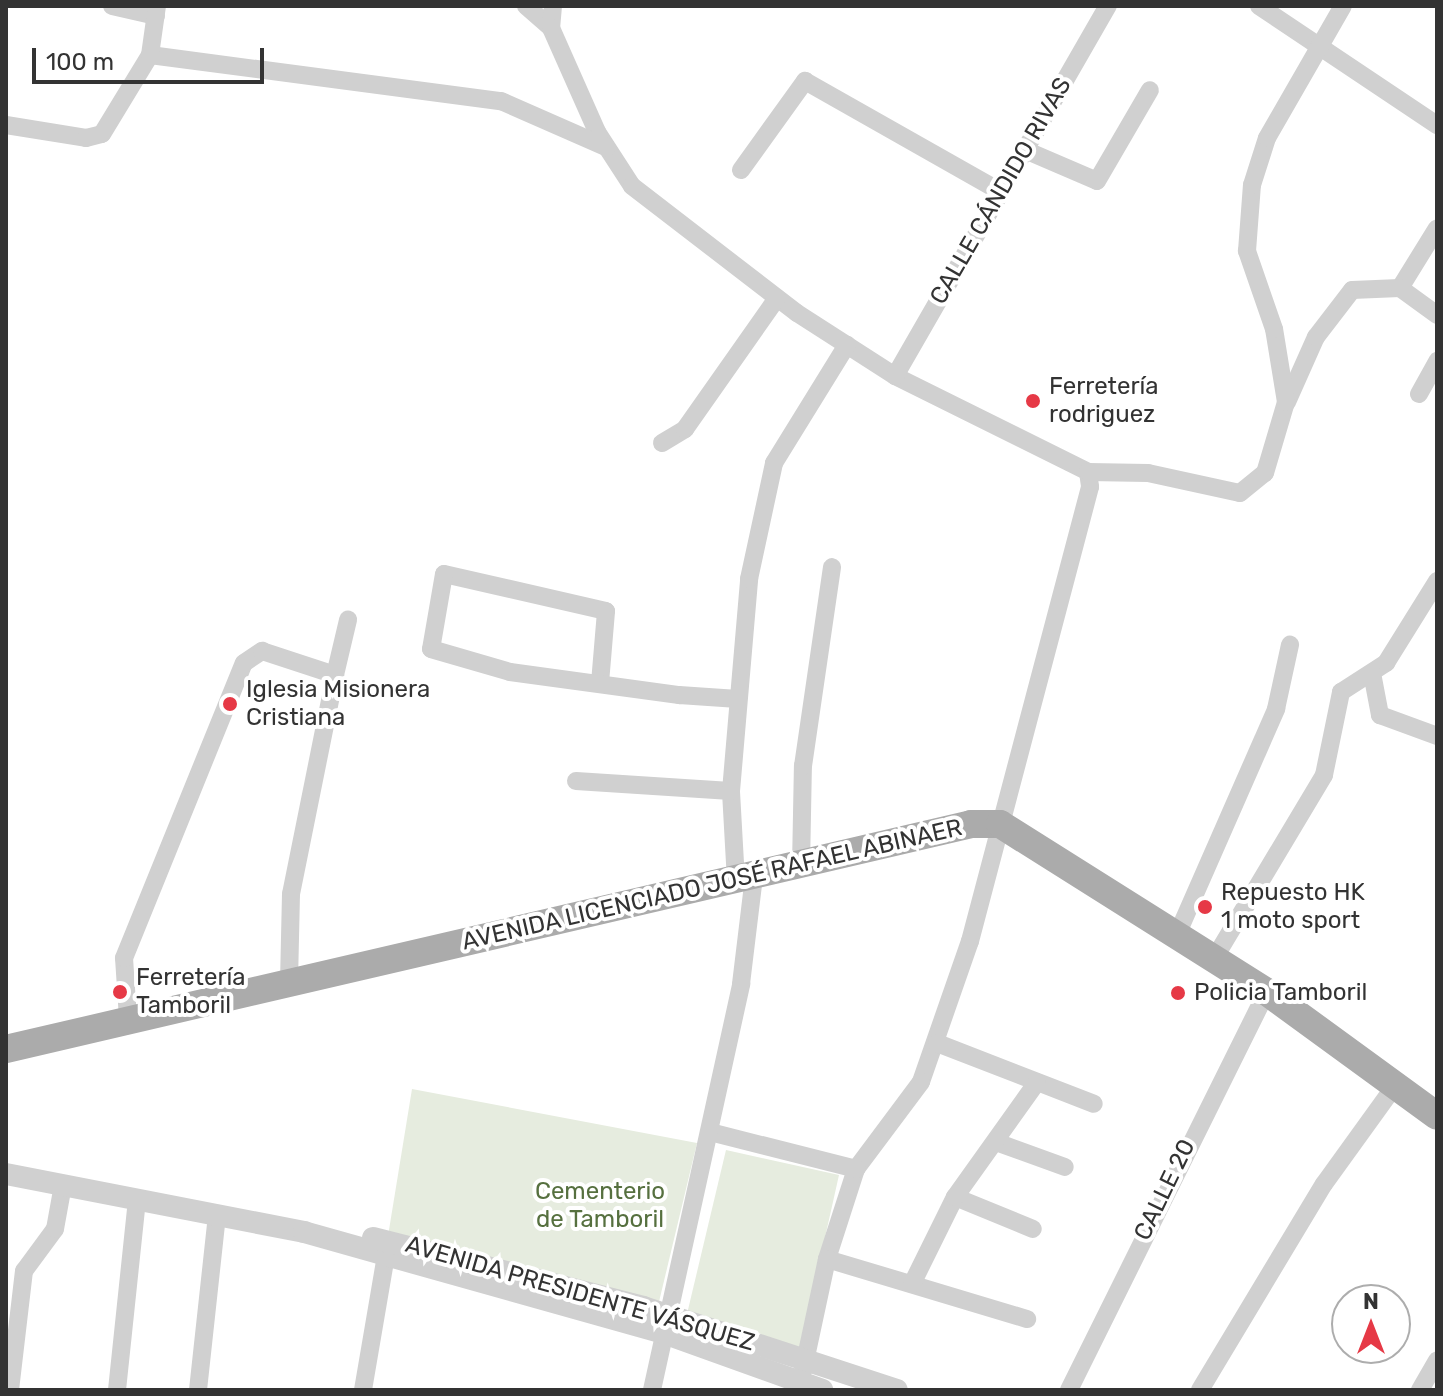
<!DOCTYPE html>
<html>
<head>
<meta charset="utf-8">
<style>
	body { margin:0 }
	#map { position:relative; width:1443px; height:1396px; overflow:hidden; background:#fff; font-family:Rubik,sans-serif }
	div>[style] { position:absolute }
	[style*='--x'] { left:calc(var(--x)*1px); top:calc(var(--y)*1px); width:calc(var(--w)*1px); rotate:calc(var(--a)*1deg) }
	.green>* { inset:0; background:#e6ecdf }
	.minor>* { height:18px; margin:-9px; padding:0 9px; transform-origin:9px; border-radius:9px; background:#d0d0d0 }
	.tertiary>* { height:22px; margin:-11px; padding:0 11px; transform-origin:11px; border-radius:11px; background:#d0d0d0 }
	.primary>* { height:28px; margin:-14px; padding:0 14px; transform-origin:14px; border-radius:14px; background:#ababab }
	.dots>* { width:22px; height:22px; translate:-50% -50%; box-sizing:border-box; border:4px solid #fff; border-radius:50% }
	span { translate:-50% -50%; white-space:nowrap; text-align:center; line-height:1.15; -webkit-text-stroke:8px #fff; paint-order:stroke }
	.street-label { font-size:24px; color:#333 }
	.poi-label { font-size:24px; color:#333 }
	.left { translate:0 -50%; text-align:left }
	.park-label { font-size:24px; color:#56703f }
	.frame { position:absolute; inset:0; border:8px solid #333; pointer-events:none }
	.north { position:absolute; left:1331px; top:1284px; width:80px; height:80px; box-sizing:border-box; background:#fff; border:2px solid #adadad; border-radius:50%; rotate:0deg; font-size:22px; font-weight:700; line-height:32px; text-align:center; color:#333 }
	.north::after { content:''; display:block; margin:auto; width:28px; height:36px; background:#e63946; clip-path:polygon(50% 0,100% 100%,50% 72%,0 100%) }
	.scale { position:absolute; left:32px; top:48px; width:232px; height:36px; box-sizing:border-box; border:4px solid #333; border-top:0; padding-left:10px; font-size:24px; line-height:28px; white-space:nowrap; color:#333; -webkit-text-stroke:6px #fff; paint-order:stroke }
</style>
</head>
<body>
<div id="map">
	<div class="green">
		<i style="clip-path:polygon(412px 1089px,697px 1143px,658px 1306px,388px 1236px)"></i>
		<i style="clip-path:polygon(726px 1150px,839px 1175px,800px 1349px,687px 1314px)"></i>
	</div>
	<div class="minor">
		<i style="--x:112;--y:6;--w:45;--a:12.8"></i>
		<i style="--x:526;--y:6;--w:33;--a:41"></i>
		<i style="--x:553;--y:6;--w:22;--a:95"></i>
		<i style="--x:551;--y:28;--w:114;--a:66.1"></i>
		<i style="--x:597;--y:132;--w:64;--a:57.1"></i>
		<i style="--x:632;--y:186;--w:208;--a:37.6"></i>
		<i style="--x:797;--y:313;--w:117;--a:32.7"></i>
		<i style="--x:895;--y:376;--w:216;--a:26.4"></i>
		<i style="--x:1088;--y:472;--w:15;--a:82"></i>
		<i style="--x:1090;--y:487;--w:470;--a:104.8"></i>
		<i style="--x:970;--y:941;--w:149;--a:109.2"></i>
		<i style="--x:921;--y:1082;--w:109;--a:126.8"></i>
		<i style="--x:856;--y:1169;--w:95;--a:107.9"></i>
		<i style="--x:827;--y:1259;--w:115;--a:102.1"></i>
		<i style="--x:1259;--y:6;--w:214;--a:33.8"></i>
		<i style="--x:150;--y:55;--w:354;--a:7.5"></i>
		<i style="--x:501;--y:101;--w:115;--a:23.7"></i>
		<i style="--x:6;--y:125;--w:81;--a:9.2"></i>
		<i style="--x:86;--y:138;--w:16;--a:-14"></i>
		<i style="--x:102;--y:134;--w:92;--a:-58.7"></i>
		<i style="--x:150;--y:55;--w:49;--a:-81.9"></i>
		<i style="--x:1025;--y:150;--w:78;--a:23.3"></i>
		<i style="--x:1097;--y:181;--w:105;--a:-59.8"></i>
		<i style="--x:741;--y:170;--w:110;--a:-54.3"></i>
		<i style="--x:805;--y:81;--w:225;--a:29.5"></i>
		<i style="--x:1400;--y:288;--w:70;--a:-58.3"></i>
		<i style="--x:895;--y:376;--w:427;--a:-60.1"></i>
		<i style="--x:1419;--y:394;--w:38;--a:-61"></i>
		<i style="--x:1287;--y:402;--w:71;--a:-66"></i>
		<i style="--x:1316;--y:337;--w:59;--a:-52.5"></i>
		<i style="--x:1352;--y:290;--w:48;--a:-2.4"></i>
		<i style="--x:1400;--y:288;--w:46;--a:36.1"></i>
		<i style="--x:662;--y:443;--w:27;--a:-31"></i>
		<i style="--x:685;--y:429;--w:160;--a:-54.9"></i>
		<i style="--x:1088;--y:472;--w:60;--a:1"></i>
		<i style="--x:1148;--y:473;--w:94;--a:12.3"></i>
		<i style="--x:1240;--y:493;--w:32;--a:-39"></i>
		<i style="--x:1265;--y:473;--w:74;--a:-73.5"></i>
		<i style="--x:1286;--y:402;--w:74;--a:-99.3"></i>
		<i style="--x:1274;--y:329;--w:83;--a:-109.1"></i>
		<i style="--x:1247;--y:251;--w:66;--a:-85.7"></i>
		<i style="--x:1252;--y:185;--w:49;--a:-72.3"></i>
		<i style="--x:1267;--y:138;--w:152;--a:-60.1"></i>
		<i style="--x:1372;--y:673;--w:43;--a:79.2"></i>
		<i style="--x:1380;--y:715;--w:61;--a:20.2"></i>
		<i style="--x:600;--y:683;--w:72;--a:-85.2"></i>
		<i style="--x:606;--y:611;--w:166;--a:-167.1"></i>
		<i style="--x:444;--y:574;--w:76;--a:99.8"></i>
		<i style="--x:431;--y:649;--w:82;--a:16.2"></i>
		<i style="--x:510;--y:672;--w:171;--a:7.8"></i>
		<i style="--x:679;--y:695;--w:59;--a:3.9"></i>
		<i style="--x:576;--y:781;--w:155;--a:3.7"></i>
		<i style="--x:801;--y:866;--w:100;--a:-88.9"></i>
		<i style="--x:803;--y:766;--w:201;--a:-81.7"></i>
		<i style="--x:736;--y:881;--w:90;--a:-93.2"></i>
		<i style="--x:731;--y:791;--w:213;--a:-85.1"></i>
		<i style="--x:749;--y:579;--w:119;--a:-77.8"></i>
		<i style="--x:774;--y:463;--w:139;--a:-58.3"></i>
		<i style="--x:1177;--y:935;--w:247;--a:-66.3"></i>
		<i style="--x:1276;--y:709;--w:66;--a:-77.7"></i>
		<i style="--x:1214;--y:959;--w:214;--a:-59.1"></i>
		<i style="--x:1324;--y:775;--w:85;--a:-78.4"></i>
		<i style="--x:1341;--y:692;--w:54;--a:-32.8"></i>
		<i style="--x:1386;--y:663;--w:97;--a:-58.1"></i>
		<i style="--x:289;--y:982;--w:88;--a:-88.7"></i>
		<i style="--x:291;--y:894;--w:223;--a:-78.6"></i>
		<i style="--x:128;--y:1018;--w:60;--a:-93.8"></i>
		<i style="--x:124;--y:958;--w:318;--a:-67.9"></i>
		<i style="--x:244;--y:663;--w:22;--a:-34"></i>
		<i style="--x:262;--y:651;--w:77;--a:18.2"></i>
		<i style="--x:335;--y:675;--w:57;--a:-76.7"></i>
		<i style="--x:937;--y:1043;--w:168;--a:21.2"></i>
		<i style="--x:710;--y:1132;--w:151;--a:14.2"></i>
		<i style="--x:996;--y:1142;--w:73;--a:19.9"></i>
		<i style="--x:955;--y:1197;--w:84;--a:22.3"></i>
		<i style="--x:827;--y:1259;--w:209;--a:16.7"></i>
		<i style="--x:912;--y:1284;--w:97;--a:-63.7"></i>
		<i style="--x:955;--y:1197;--w:141;--a:-54.5"></i>
		<i style="--x:10;--y:1390;--w:120;--a:-83.3"></i>
		<i style="--x:24;--y:1271;--w:52;--a:-53.6"></i>
		<i style="--x:55;--y:1229;--w:45;--a:-79.7"></i>
		<i style="--x:117;--y:1390;--w:192;--a:-84"></i>
		<i style="--x:198;--y:1390;--w:176;--a:-83.8"></i>
		<i style="--x:363;--y:1390;--w:149;--a:-80.3"></i>
		<i style="--x:652;--y:1390;--w:416;--a:-77.6"></i>
		<i style="--x:741;--y:984;--w:108;--a:-83.1"></i>
		<i style="--x:1069;--y:1390;--w:445;--a:-63.6"></i>
		<i style="--x:1200;--y:1390;--w:240;--a:-59"></i>
		<i style="--x:1324;--y:1184;--w:123;--a:-54.2"></i>
		<i style="--x:1420;--y:1390;--w:34;--a:-60"></i>
	</div>
	<div class="tertiary">
		<i style="--x:6;--y:1174;--w:304;--a:11"></i>
		<i style="--x:304;--y:1232;--w:376;--a:15.7"></i>
		<i style="--x:666;--y:1334;--w:166;--a:19.7"></i>
		<i style="--x:373;--y:1238;--w:279;--a:14.3"></i>
		<i style="--x:643;--y:1307;--w:267;--a:18.1"></i>
	</div>
	<div class="primary">
		<i style="--x:6;--y:1049;--w:991;--a:-13.12"></i>
		<i style="--x:971;--y:824;--w:29;--a:0"></i>
		<i style="--x:1000;--y:824;--w:315;--a:32.2"></i>
		<i style="--x:1267;--y:992;--w:210;--a:36.1"></i>
	</div>
	<div class="dots">
		<i style="left:1033px;top:401px;background:#e63946"></i>
		<i style="left:230px;top:704px;background:#e63946"></i>
		<i style="left:1205px;top:907px;background:#e63946"></i>
		<i style="left:120px;top:992px;background:#e63946"></i>
		<i style="left:1178px;top:993px;background:#e63946"></i>
	</div>
	<div class="street-label">
		<span style="left:1001px;top:191px;rotate:-60deg">CALLE CÁNDIDO RIVAS</span>
		<span style="left:712px;top:885px;rotate:-13deg">AVENIDA LICENCIADO JOSÉ RAFAEL ABINAER</span>
		<span style="left:1165px;top:1190px;rotate:-64deg">CALLE 20</span>
		<span style="left:580px;top:1294px;rotate:16deg">AVENIDA PRESIDENTE VÁSQUEZ</span>
	</div>
	<div class="poi-label">
		<span class="left" style="left:1049px;top:401px">Ferretería<br>rodriguez</span>
		<span class="left" style="left:246px;top:704px">Iglesia Misionera<br>Cristiana</span>
		<span class="left" style="left:1221px;top:907px">Repuesto HK<br>1 moto sport</span>
		<span class="left" style="left:136px;top:992px">Ferretería<br>Tamboril</span>
		<span class="left" style="left:1194px;top:993px">Policia Tamboril</span>
	</div>
	<div class="park-label">
		<span style="left:600px;top:1206px">Cementerio<br>de Tamboril</span>
	</div>
	<div class="frame"></div>
	<div class="north">N</div>
	<div class="scale">100 m</div>
</div>
</body>
</html>
